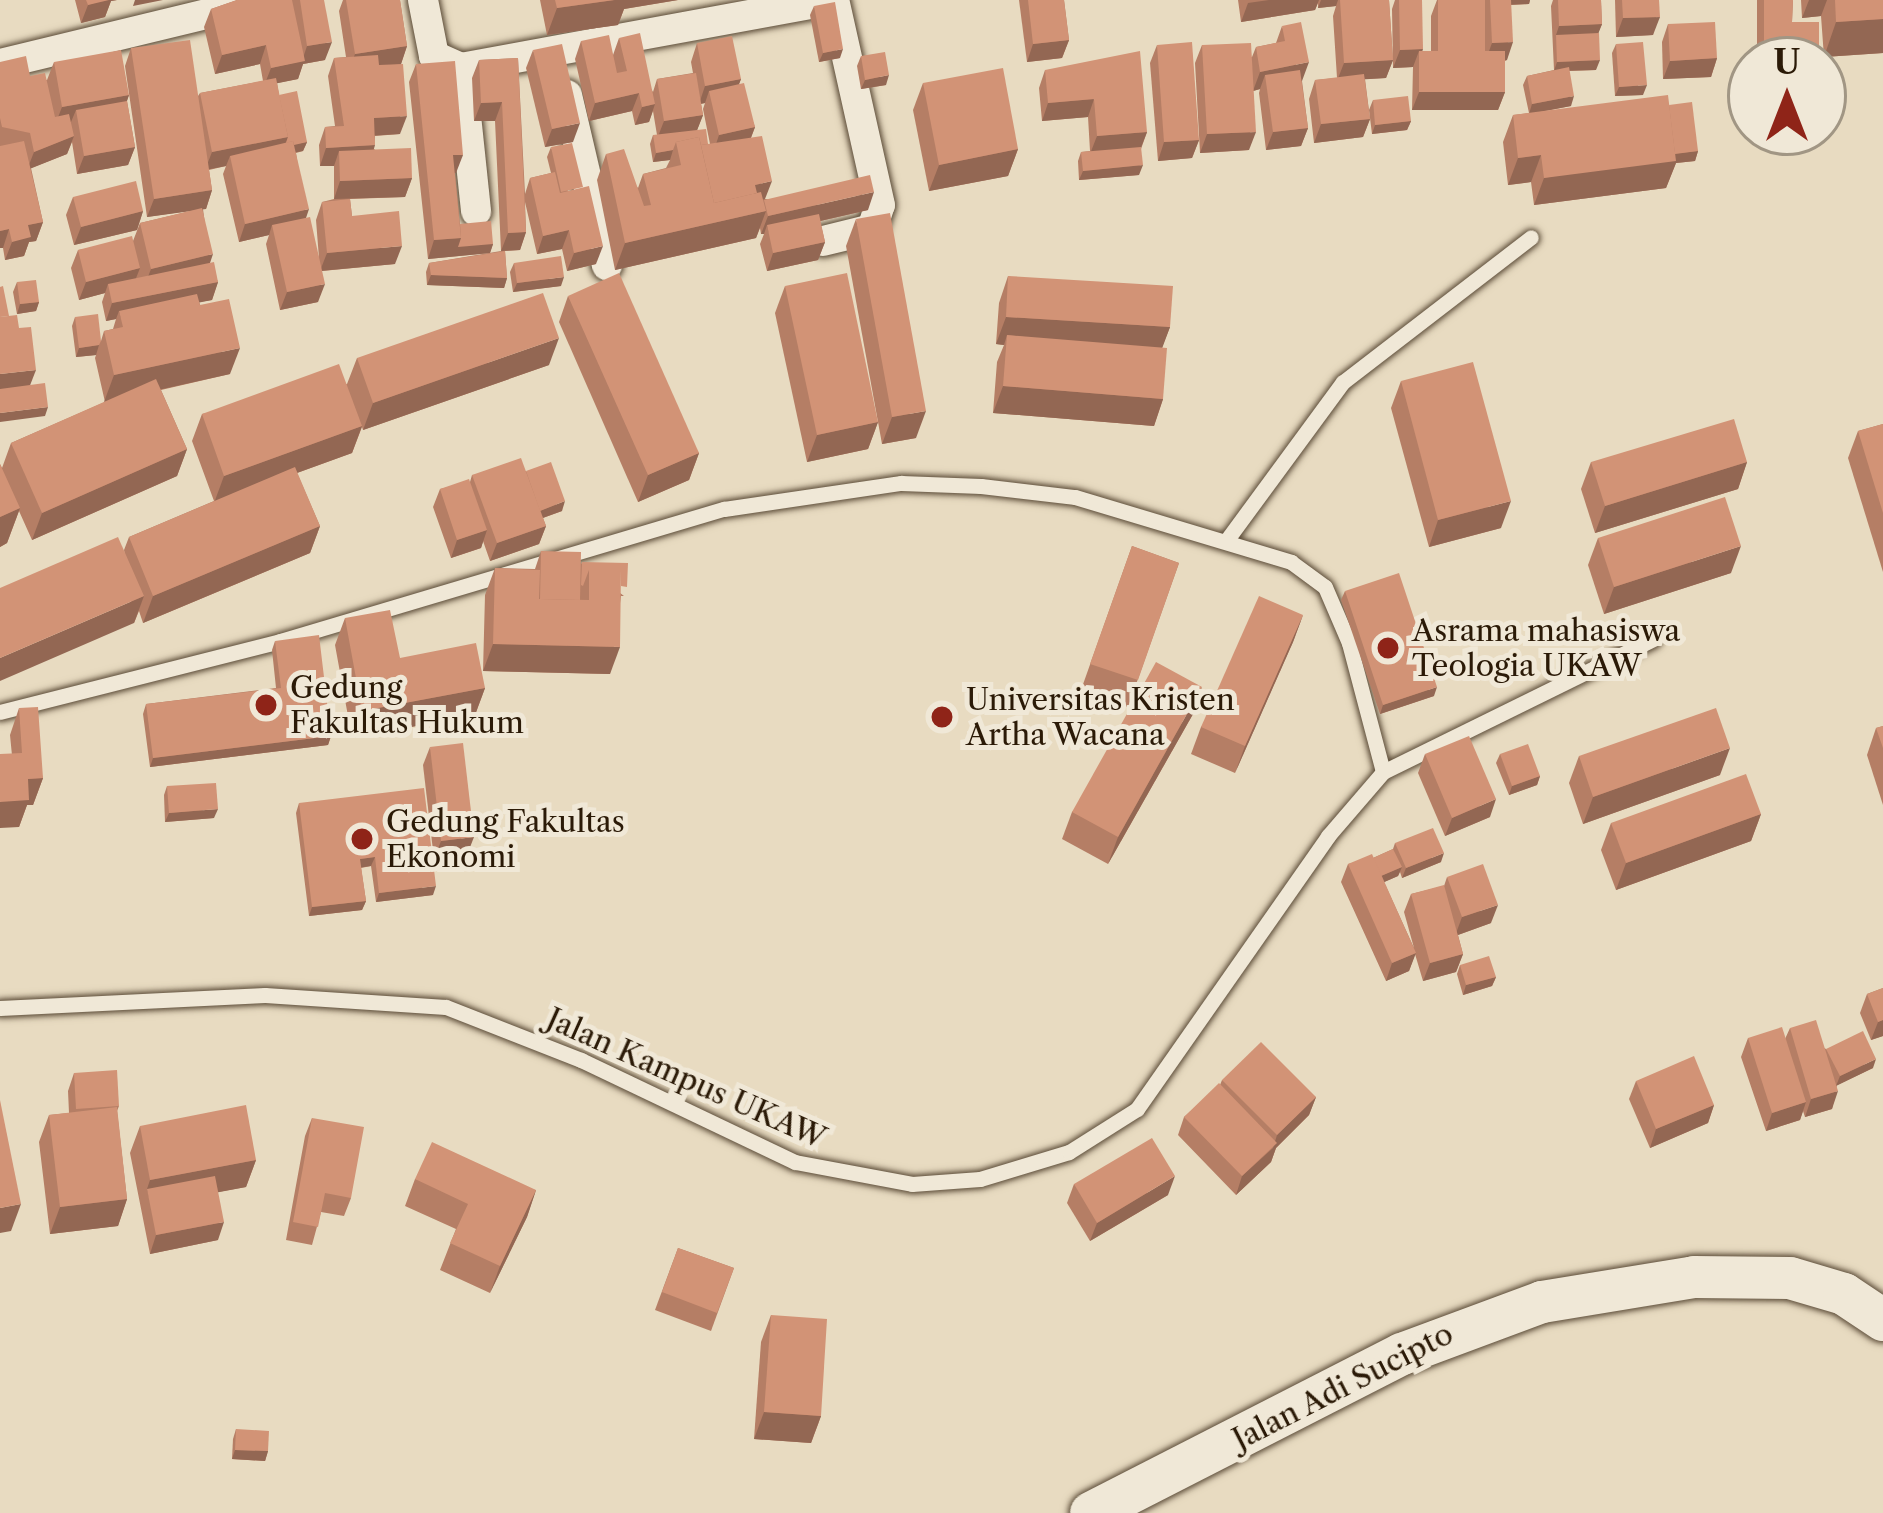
<!DOCTYPE html>
<html>
<head>
<meta charset="utf-8">
<style>
	body { margin:0 }
	#map { position:relative; width:1883px; height:1513px; overflow:hidden; background:#e8dbc1; font-family:"Libre Caslon Text",serif }
	div>[style] { position:absolute }
	[style*='--x'] { left:calc(var(--x)*1px); top:calc(var(--y)*1px); width:calc(var(--w)*1px); rotate:calc(var(--a)*1deg) }
	.roads { filter:drop-shadow(0 0 3px #5a4a36) drop-shadow(0 0 3px #5a4a36) }
	.service>* { height:15px; margin:-7.5px; padding:0 7.5px; transform-origin:7.5px; border-radius:7.5px; background:#f0e8d7 }
	.minor>* { height:30px; margin:-15px; padding:0 15px; transform-origin:15px; border-radius:15px; background:#f0e8d7 }
	.secondary>* { height:42px; margin:-21px; padding:0 21px; transform-origin:21px; border-radius:21px; background:#f0e8d7 }
	.wall>* { inset:0; background:#b57e65 }
	.shaded-wall>* { inset:0; background:#936753 }
	.building>* { inset:0; background:#d29376 }
	.dots>* { width:33px; height:33px; translate:-50% -50%; box-sizing:border-box; border:6px solid #f0e8d7; border-radius:50% }
	span { translate:-50% -50%; white-space:nowrap; text-align:center; line-height:1.15; -webkit-text-stroke:10px #f0e8d7; paint-order:stroke }
	.poi-label { font-size:30px; color:#2b1a07 }
	.left { translate:0 -50%; text-align:left }
	.street-label { font-size:30px; color:#2b1a07 }
	.north { position:absolute; left:1727px; top:36px; width:120px; height:120px; box-sizing:border-box; background:#f0e8d7; border:3px solid #a19684; border-radius:50%; rotate:0deg; font-size:33px; font-weight:700; line-height:48px; text-align:center; color:#2b1a07 }
	.north::after { content:''; display:block; margin:auto; width:42px; height:54px; background:#8f2418; clip-path:polygon(50% 0,100% 100%,50% 72%,0 100%) }
</style>
</head>
<body>
<div id="map">
	<div class="roads">
		<div class="service">
			<i style="--x:1226;--y:541;--w:197;--a:-53.7"></i>
			<i style="--x:1343;--y:382;--w:237;--a:-37.6"></i>
			<i style="--x:0;--y:712;--w:289;--a:-14.2"></i>
			<i style="--x:280;--y:641;--w:463;--a:-16.6"></i>
			<i style="--x:724;--y:509;--w:179;--a:-8.4"></i>
			<i style="--x:901;--y:483;--w:80;--a:2.1"></i>
			<i style="--x:981;--y:486;--w:95;--a:6.7"></i>
			<i style="--x:1075;--y:497;--w:226;--a:16.7"></i>
			<i style="--x:1291;--y:562;--w:42;--a:36.3"></i>
			<i style="--x:1325;--y:587;--w:61;--a:66.8"></i>
			<i style="--x:1349;--y:643;--w:133;--a:75.2"></i>
			<i style="--x:0;--y:1008;--w:265;--a:-2.8"></i>
			<i style="--x:265;--y:995;--w:181;--a:3.8"></i>
			<i style="--x:446;--y:1007;--w:145;--a:21.4"></i>
			<i style="--x:581;--y:1060;--w:237;--a:25.5"></i>
			<i style="--x:795;--y:1162;--w:119;--a:10.6"></i>
			<i style="--x:912;--y:1184;--w:68;--a:-4.2"></i>
			<i style="--x:980;--y:1179;--w:93;--a:-16.9"></i>
			<i style="--x:1069;--y:1152;--w:80;--a:-32.3"></i>
			<i style="--x:1137;--y:1109;--w:333;--a:-55"></i>
			<i style="--x:1328;--y:836;--w:84;--a:-49.3"></i>
			<i style="--x:1383;--y:772;--w:301;--a:-26.2"></i>
		</div>
		<div class="minor">
			<i style="--x:423;--y:0;--w:57;--a:78.9"></i>
			<i style="--x:434;--y:56;--w:30;--a:24"></i>
			<i style="--x:461;--y:68;--w:376;--a:-10.4"></i>
			<i style="--x:0;--y:64;--w:273;--a:-13.6"></i>
			<i style="--x:461;--y:68;--w:144;--a:84"></i>
			<i style="--x:567;--y:95;--w:175;--a:76.8"></i>
			<i style="--x:823;--y:241;--w:50;--a:-13.8"></i>
			<i style="--x:872;--y:229;--w:25;--a:-72"></i>
			<i style="--x:880;--y:205;--w:210;--a:-102.6"></i>
		</div>
		<div class="secondary">
			<i style="--x:1091;--y:1513;--w:349;--a:-27.1"></i>
			<i style="--x:1402;--y:1354;--w:149;--a:-20.4"></i>
			<i style="--x:1542;--y:1302;--w:154;--a:-9.3"></i>
			<i style="--x:1694;--y:1277;--w:96;--a:0.6"></i>
			<i style="--x:1790;--y:1278;--w:56;--a:16.5"></i>
			<i style="--x:1844;--y:1294;--w:47;--a:33.7"></i>
		</div>
	</div>
	<div class="wall">
		<i style="clip-path:polygon(75px 0,117px 0,111px 1px,105px 17px,81px 23px)"></i>
		<i style="clip-path:polygon(237px 0,324px 0,325px 60px,303px 64px,298px 79px,277px 83px,279px 95px,307px 142px,303px 151px,296px 153px,306px 218px,319px 258px,316px 220px,322px 202px,334px 199px,334px 166px,320px 166px,319px 145px,325px 127px,335px 126px,328px 76px,334px 58px,346px 57px,339px 11px,343px 0,400px 0,407px 46px,401px 64px,400px 134px,375px 136px,374px 149px,412px 178px,405px 197px,350px 199px,352px 216px,395px 264px,322px 271px,318px 302px,280px 310px,266px 244px,269px 235px,239px 242px,223px 174px,226px 166px,209px 170px,212px 190px,206px 209px,203px 209px,210px 263px,218px 282px,212px 300px,199px 302px,230px 374px,161px 390px,187px 449px,177px 476px,32px 540px,19px 511px,7px 543px,0 547px,0 464px,2px 468px,11px 443px,105px 402px,95px 358px,96px 355px,76px 357px,72px 326px,75px 317px,101px 341px,104px 331px,113px 329px,116px 319px,106px 321px,102px 302px,105px 293px,79px 300px,71px 268px,78px 250px,133px 241px,140px 223px,195px 210px,147px 217px,125px 66px,131px 48px,198px 96px,200px 93px,263px 81px,260px 64px,215px 74px,204px 27px,211px 9px)"></i>
		<i style="clip-path:polygon(540px 0,678px 0,624px 9px,618px 25px,547px 35px)"></i>
		<i style="clip-path:polygon(1019px 0,1064px 0,1069px 40px,1062px 58px,1027px 62px)"></i>
		<i style="clip-path:polygon(1238px 0,1389px 0,1393px 60px,1386px 78px,1365px 79px,1370px 119px,1363px 137px,1314px 143px,1309px 99px,1315px 80px,1337px 78px,1333px 16px,1336px 6px,1318px 8px,1318px 3px,1315px 10px,1241px 22px)"></i>
		<i style="clip-path:polygon(1395px 0,1422px 0,1422px 51px,1431px 51px,1431px 16px,1437px 0,1530px 0,1529px 4px,1511px 5px,1507px 60px,1505px 61px,1505px 92px,1498px 110px,1412px 110px,1413px 67px,1393px 68px,1392px 9px)"></i>
		<i style="clip-path:polygon(1553px 0,1601px 0,1602px 24px,1598px 33px,1596px 70px,1569px 71px,1571px 106px,1545px 111px,1669px 105px,1698px 151px,1695px 161px,1676px 163px,1666px 188px,1534px 205px,1531px 182px,1508px 185px,1503px 142px,1513px 115px,1529px 113px,1523px 85px,1527px 76px,1554px 70px,1551px 6px)"></i>
		<i style="clip-path:polygon(1615px 0,1659px 0,1653px 35px,1616px 37px)"></i>
		<i style="clip-path:polygon(1757px 0,1793px 0,1792px 22px,1819px 48px,1814px 60px,1757px 60px)"></i>
		<i style="clip-path:polygon(1801px 0,1883px 0,1883px 53px,1824px 57px,1821px 16px,1802px 18px)"></i>
		<i style="clip-path:polygon(814px 6px,840px 58px,819px 62px,810px 15px)"></i>
		<i style="clip-path:polygon(1668px 24px,1717px 58px,1711px 77px,1663px 79px,1662px 42px)"></i>
		<i style="clip-path:polygon(1282px 26px,1302px 81px,1308px 128px,1301px 146px,1266px 150px,1259px 93px,1260px 89px,1253px 91px,1249px 150px,1200px 153px,1195px 63px,1202px 45px,1252px 57px,1256px 47px,1276px 43px)"></i>
		<i style="clip-path:polygon(evenodd,619px 38px,653px 92px,657px 79px,693px 73px,691px 62px,697px 43px,741px 79px,739px 84px,755px 127px,751px 138px,765px 199px,868px 210px,820px 221px,825px 242px,818px 260px,767px 271px,760px 244px,764px 234px,761px 234px,760px 228px,756px 238px,615px 270px,597px 180px,606px 154px,638px 188px,643px 174px,666px 168px,670px 160px,653px 162px,650px 144px,653px 135px,657px 135px,653px 111px,649px 122px,635px 125px,632px 111px,589px 121px,575px 59px,581px 41px,613px 55px,619px 38px,705px 103px,703px 109px,710px 144px,708px 144px,697px 130px,703px 115px,701px 104px,705px 103px)"></i>
		<i style="clip-path:polygon(1616px 44px,1643px 95px,1615px 96px,1612px 53px)"></i>
		<i style="clip-path:polygon(1157px 45px,1199px 140px,1192px 158px,1158px 161px,1150px 63px)"></i>
		<i style="clip-path:polygon(533px 50px,573px 142px,545px 147px,526px 68px)"></i>
		<i style="clip-path:polygon(861px 56px,886px 85px,861px 89px,857px 66px)"></i>
		<i style="clip-path:polygon(518px 58px,525px 194px,530px 178px,551px 173px,547px 157px,551px 147px,596px 264px,567px 271px,562px 249px,537px 254px,525px 202px,526px 232px,520px 250px,505px 251px,507px 278px,504px 288px,427px 285px,426px 272px,429px 263px,501px 251px,495px 121px,474px 121px,472px 78px,479px 60px)"></i>
		<i style="clip-path:polygon(0 62px,30px 76px,47px 80px,54px 62px,129px 95px,127px 101px,135px 147px,128px 165px,77px 174px,72px 142px,67px 154px,31px 168px,43px 222px,36px 241px,29px 242px,24px 256px,5px 260px,3px 248px,0 248px)"></i>
		<i style="clip-path:polygon(416px 64px,456px 173px,455px 173px,460px 224px,493px 244px,490px 253px,428px 259px,409px 82px)"></i>
		<i style="clip-path:polygon(1045px 70px,1147px 132px,1141px 149px,1139px 175px,1079px 180px,1078px 161px,1081px 152px,1090px 151px,1088px 117px,1042px 121px,1039px 88px)"></i>
		<i style="clip-path:polygon(923px 83px,1018px 149px,1008px 176px,929px 191px,913px 110px)"></i>
		<i style="clip-path:polygon(1373px 100px,1411px 121px,1407px 130px,1372px 134px,1369px 110px)"></i>
		<i style="clip-path:polygon(73px 197px,143px 211px,137px 230px,74px 245px,66px 215px)"></i>
		<i style="clip-path:polygon(856px 219px,916px 438px,882px 444px,846px 246px)"></i>
		<i style="clip-path:polygon(514px 263px,561px 286px,513px 292px,510px 272px)"></i>
		<i style="clip-path:polygon(1008px 276px,1170px 327px,1162px 347px,1163px 399px,1154px 426px,993px 413px,997px 362px,1004px 345px,996px 344px,999px 303px)"></i>
		<i style="clip-path:polygon(17px 282px,39px 302px,36px 311px,17px 314px,13px 292px)"></i>
		<i style="clip-path:polygon(785px 286px,878px 422px,868px 449px,807px 462px,775px 313px)"></i>
		<i style="clip-path:polygon(568px 296px,699px 453px,689px 480px,638px 502px,559px 322px)"></i>
		<i style="clip-path:polygon(357px 358px,549px 365px,363px 430px,362px 427px,352px 453px,297px 473px,320px 526px,310px 553px,143px 623px,139px 611px,134px 623px,124px 550px,129px 537px,214px 501px,192px 441px,202px 414px,347px 384px)"></i>
		<i style="clip-path:polygon(1401px 381px,1501px 528px,1429px 547px,1391px 408px)"></i>
		<i style="clip-path:polygon(1883px 424px,1883px 572px,1848px 458px,1858px 431px)"></i>
		<i style="clip-path:polygon(1591px 462px,1747px 462px,1738px 489px,1595px 533px,1581px 489px)"></i>
		<i style="clip-path:polygon(526px 471px,562px 511px,543px 518px,546px 526px,539px 544px,490px 561px,483px 541px,481px 548px,451px 558px,433px 507px,440px 489px,470px 482px,472px 475px)"></i>
		<i style="clip-path:polygon(1598px 538px,1731px 573px,1604px 614px,1588px 565px)"></i>
		<i style="clip-path:polygon(1132px 546px,1179px 563px,1128px 707px,1081px 690px)"></i>
		<i style="clip-path:polygon(541px 551px,581px 563px,624px 596px,621px 596px,610px 674px,483px 671px,485px 595px,495px 568px,535px 569px)"></i>
		<i style="clip-path:polygon(1345px 591px,1434px 696px,1380px 714px,1341px 600px)"></i>
		<i style="clip-path:polygon(1303px 615px,1293px 642px,1235px 773px,1191px 754px,1201px 727px)"></i>
		<i style="clip-path:polygon(345px 618px,400px 658px,485px 688px,475px 715px,352px 738px,335px 645px)"></i>
		<i style="clip-path:polygon(275px 641px,331px 736px,328px 745px,150px 767px,143px 714px,146px 704px,276px 688px,272px 650px)"></i>
		<i style="clip-path:polygon(19px 708px,43px 778px,33px 805px,27px 805px,19px 827px,10px 735px)"></i>
		<i style="clip-path:polygon(1193px 714px,1108px 864px,1062px 839px,1072px 812px)"></i>
		<i style="clip-path:polygon(1883px 726px,1883px 805px,1867px 755px,1876px 728px)"></i>
		<i style="clip-path:polygon(430px 747px,467px 855px,434px 859px,423px 765px)"></i>
		<i style="clip-path:polygon(1425px 754px,1490px 817px,1445px 836px,1418px 773px)"></i>
		<i style="clip-path:polygon(1500px 754px,1540px 776px,1537px 785px,1509px 795px,1496px 763px)"></i>
		<i style="clip-path:polygon(1579px 756px,1720px 775px,1583px 824px,1569px 783px)"></i>
		<i style="clip-path:polygon(167px 786px,214px 818px,165px 822px,164px 795px)"></i>
		<i style="clip-path:polygon(299px 803px,433px 895px,376px 902px,371px 866px,361px 868px,366px 901px,362px 910px,309px 916px,296px 813px)"></i>
		<i style="clip-path:polygon(1761px 814px,1751px 841px,1616px 890px,1601px 850px,1611px 823px)"></i>
		<i style="clip-path:polygon(1395px 843px,1441px 862px,1402px 878px,1400px 872px,1398px 876px,1384px 882px,1414px 948px,1404px 912px,1411px 894px,1444px 886px,1447px 877px,1491px 923px,1458px 935px,1463px 954px,1456px 972px,1423px 981px,1415px 954px,1409px 971px,1386px 981px,1341px 882px,1348px 864px,1373px 858px,1393px 849px)"></i>
		<i style="clip-path:polygon(1460px 965px,1496px 977px,1492px 986px,1463px 995px,1457px 974px)"></i>
		<i style="clip-path:polygon(1883px 988px,1883px 1036px,1871px 1040px,1860px 1013px,1867px 994px)"></i>
		<i style="clip-path:polygon(1790px 1028px,1826px 1049px,1873px 1068px,1837px 1085px,1832px 1109px,1805px 1117px,1803px 1111px,1800px 1120px,1766px 1131px,1741px 1057px,1748px 1038px,1785px 1039px)"></i>
		<i style="clip-path:polygon(74px 1073px,119px 1106px,117px 1111px,127px 1199px,118px 1226px,50px 1234px,39px 1142px,49px 1115px,69px 1113px,68px 1091px)"></i>
		<i style="clip-path:polygon(1222px 1080px,1316px 1097px,1309px 1115px,1276px 1148px,1271px 1162px,1236px 1195px,1178px 1135px,1184px 1117px,1220px 1085px)"></i>
		<i style="clip-path:polygon(1636px 1081px,1714px 1105px,1708px 1123px,1650px 1148px,1629px 1099px)"></i>
		<i style="clip-path:polygon(312px 1118px,351px 1198px,344px 1216px,321px 1212px,312px 1245px,286px 1240px,305px 1136px)"></i>
		<i style="clip-path:polygon(140px 1126px,256px 1160px,246px 1187px,218px 1192px,218px 1240px,150px 1254px,130px 1153px)"></i>
		<i style="clip-path:polygon(415px 1179px,536px 1190px,527px 1217px,490px 1293px,440px 1270px,456px 1229px,405px 1206px)"></i>
		<i style="clip-path:polygon(1074px 1184px,1168px 1195px,1090px 1241px,1067px 1203px)"></i>
		<i style="clip-path:polygon(678px 1248px,734px 1268px,711px 1331px,655px 1310px)"></i>
		<i style="clip-path:polygon(771px 1315px,821px 1416px,811px 1443px,754px 1439px,761px 1342px)"></i>
		<i style="clip-path:polygon(236px 1429px,268px 1451px,265px 1461px,232px 1459px,233px 1439px)"></i>
	</div>
	<div class="shaded-wall">
		<i style="clip-path:polygon(103px 0,117px 0,111px 1px,105px 17px,81px 23px,88px 5px)"></i>
		<i style="clip-path:polygon(135px 0,163px 0,133px 6px)"></i>
		<i style="clip-path:polygon(615px 0,678px 0,624px 9px,618px 25px,547px 35px,557px 8px)"></i>
		<i style="clip-path:polygon(1269px 0,1319px 0,1315px 10px,1241px 22px,1248px 3px)"></i>
		<i style="clip-path:polygon(1321px 0,1338px 0,1336px 6px,1318px 8px)"></i>
		<i style="clip-path:polygon(1506px 0,1530px 0,1529px 4px,1504px 5px)"></i>
		<i style="clip-path:polygon(1809px 0,1827px 0,1821px 16px,1802px 18px)"></i>
		<i style="clip-path:polygon(1660px 17px,1653px 35px,1616px 37px,1623px 18px)"></i>
		<i style="clip-path:polygon(1883px 19px,1883px 53px,1824px 57px,1836px 22px)"></i>
		<i style="clip-path:polygon(1602px 24px,1595px 42px,1556px 35px,1559px 26px)"></i>
		<i style="clip-path:polygon(1069px 40px,1062px 58px,1027px 62px,1033px 44px)"></i>
		<i style="clip-path:polygon(332px 42px,325px 60px,303px 64px,298px 79px,264px 86px,271px 68px,302px 61px,307px 46px)"></i>
		<i style="clip-path:polygon(1513px 42px,1507px 60px,1485px 62px,1492px 43px)"></i>
		<i style="clip-path:polygon(266px 45px,260px 64px,215px 74px,222px 55px)"></i>
		<i style="clip-path:polygon(407px 46px,401px 64px,348px 72px,355px 54px)"></i>
		<i style="clip-path:polygon(1764px 47px,1819px 48px,1814px 60px,1759px 60px)"></i>
		<i style="clip-path:polygon(843px 49px,840px 58px,819px 62px,823px 53px)"></i>
		<i style="clip-path:polygon(1423px 49px,1419px 62px,1419px 51px,1413px 67px,1393px 68px,1400px 50px)"></i>
		<i style="clip-path:polygon(1717px 58px,1711px 77px,1663px 79px,1670px 61px)"></i>
		<i style="clip-path:polygon(1393px 60px,1386px 78px,1337px 81px,1344px 63px)"></i>
		<i style="clip-path:polygon(1600px 60px,1596px 70px,1554px 71px,1557px 62px)"></i>
		<i style="clip-path:polygon(1309px 62px,1302px 81px,1265px 75px,1260px 89px,1253px 91px,1260px 72px)"></i>
		<i style="clip-path:polygon(889px 75px,886px 85px,861px 89px,865px 80px)"></i>
		<i style="clip-path:polygon(741px 79px,734px 97px,709px 91px,705px 103px,699px 104px,705px 86px)"></i>
		<i style="clip-path:polygon(1647px 85px,1643px 95px,1615px 96px,1619px 87px)"></i>
		<i style="clip-path:polygon(1419px 92px,1505px 92px,1498px 110px,1412px 110px)"></i>
		<i style="clip-path:polygon(639px 93px,632px 111px,589px 121px,595px 103px)"></i>
		<i style="clip-path:polygon(129px 95px,122px 114px,76px 110px,71px 122px,55px 125px,62px 107px)"></i>
		<i style="clip-path:polygon(1574px 96px,1571px 106px,1529px 114px,1532px 104px)"></i>
		<i style="clip-path:polygon(1094px 99px,1088px 117px,1042px 121px,1048px 103px)"></i>
		<i style="clip-path:polygon(502px 102px,495px 121px,474px 121px,481px 103px)"></i>
		<i style="clip-path:polygon(655px 104px,649px 122px,635px 125px,642px 107px)"></i>
		<i style="clip-path:polygon(703px 115px,696px 133px,657px 139px,664px 121px)"></i>
		<i style="clip-path:polygon(407px 116px,400px 134px,367px 136px,374px 118px)"></i>
		<i style="clip-path:polygon(1370px 119px,1363px 137px,1314px 143px,1321px 124px)"></i>
		<i style="clip-path:polygon(1411px 121px,1407px 130px,1372px 134px,1375px 125px)"></i>
		<i style="clip-path:polygon(580px 123px,573px 142px,545px 147px,552px 129px)"></i>
		<i style="clip-path:polygon(755px 127px,748px 145px,713px 153px,719px 135px)"></i>
		<i style="clip-path:polygon(1308px 128px,1301px 146px,1266px 150px,1273px 132px)"></i>
		<i style="clip-path:polygon(1147px 132px,1140px 150px,1090px 154px,1097px 136px)"></i>
		<i style="clip-path:polygon(1256px 132px,1249px 150px,1200px 153px,1207px 134px)"></i>
		<i style="clip-path:polygon(74px 136px,67px 154px,27px 170px,34px 152px)"></i>
		<i style="clip-path:polygon(288px 137px,281px 155px,230px 156px,226px 166px,205px 170px,212px 152px)"></i>
		<i style="clip-path:polygon(1199px 140px,1192px 158px,1158px 161px,1164px 142px)"></i>
		<i style="clip-path:polygon(307px 142px,303px 151px,281px 155px,285px 146px)"></i>
		<i style="clip-path:polygon(375px 145px,369px 164px,339px 151px,334px 166px,320px 166px,326px 148px)"></i>
		<i style="clip-path:polygon(135px 147px,128px 165px,77px 174px,84px 156px)"></i>
		<i style="clip-path:polygon(1018px 149px,1008px 176px,929px 191px,939px 165px)"></i>
		<i style="clip-path:polygon(673px 150px,670px 160px,653px 162px,656px 153px)"></i>
		<i style="clip-path:polygon(1698px 151px,1695px 161px,1676px 163px,1666px 188px,1534px 205px,1544px 178px,1671px 154px)"></i>
		<i style="clip-path:polygon(453px 155px,463px 155px,456px 173px,447px 173px)"></i>
		<i style="clip-path:polygon(1541px 155px,1531px 182px,1508px 185px,1518px 158px)"></i>
		<i style="clip-path:polygon(1143px 165px,1139px 175px,1079px 180px,1083px 171px)"></i>
		<i style="clip-path:polygon(412px 178px,405px 197px,334px 199px,340px 181px)"></i>
		<i style="clip-path:polygon(772px 181px,765px 199px,754px 202px,755px 185px)"></i>
		<i style="clip-path:polygon(212px 190px,206px 209px,147px 217px,154px 199px)"></i>
		<i style="clip-path:polygon(874px 192px,868px 210px,769px 233px,767px 225px,764px 234px,761px 234px,768px 216px)"></i>
		<i style="clip-path:polygon(309px 209px,303px 227px,272px 225px,269px 235px,239px 242px,245px 224px)"></i>
		<i style="clip-path:polygon(143px 211px,137px 230px,74px 245px,81px 227px)"></i>
		<i style="clip-path:polygon(766px 211px,756px 238px,615px 270px,625px 243px)"></i>
		<i style="clip-path:polygon(43px 222px,36px 241px,29px 242px,24px 256px,5px 260px,12px 242px,28px 225px)"></i>
		<i style="clip-path:polygon(9px 229px,3px 248px,0 248px,0 231px)"></i>
		<i style="clip-path:polygon(569px 230px,562px 249px,537px 254px,543px 236px)"></i>
		<i style="clip-path:polygon(526px 232px,520px 250px,501px 251px,508px 233px)"></i>
		<i style="clip-path:polygon(461px 238px,493px 244px,490px 253px,428px 259px,434px 240px)"></i>
		<i style="clip-path:polygon(825px 242px,818px 260px,767px 271px,773px 253px)"></i>
		<i style="clip-path:polygon(402px 246px,395px 264px,320px 271px,327px 253px)"></i>
		<i style="clip-path:polygon(603px 246px,596px 264px,567px 271px,574px 253px)"></i>
		<i style="clip-path:polygon(213px 254px,207px 272px,144px 287px,151px 269px)"></i>
		<i style="clip-path:polygon(140px 268px,133px 286px,108px 284px,105px 293px,79px 300px,86px 282px)"></i>
		<i style="clip-path:polygon(431px 275px,507px 278px,504px 288px,427px 285px)"></i>
		<i style="clip-path:polygon(564px 277px,561px 286px,513px 292px,517px 283px)"></i>
		<i style="clip-path:polygon(218px 282px,212px 300px,121px 318px,119px 311px,116px 319px,106px 321px,112px 303px)"></i>
		<i style="clip-path:polygon(325px 284px,318px 302px,280px 310px,287px 292px)"></i>
		<i style="clip-path:polygon(39px 302px,36px 311px,17px 314px,20px 304px)"></i>
		<i style="clip-path:polygon(1006px 317px,1170px 327px,1160px 354px,1007px 335px,1004px 345px,996px 344px)"></i>
		<i style="clip-path:polygon(559px 338px,549px 365px,363px 430px,373px 403px)"></i>
		<i style="clip-path:polygon(99px 345px,96px 355px,76px 357px,79px 348px)"></i>
		<i style="clip-path:polygon(240px 348px,230px 374px,104px 402px,114px 375px)"></i>
		<i style="clip-path:polygon(36px 370px,29px 388px,0 391px,0 374px)"></i>
		<i style="clip-path:polygon(1003px 386px,1163px 399px,1154px 426px,993px 413px)"></i>
		<i style="clip-path:polygon(48px 407px,45px 416px,0 422px,0 413px)"></i>
		<i style="clip-path:polygon(926px 411px,916px 438px,882px 444px,892px 417px)"></i>
		<i style="clip-path:polygon(878px 422px,868px 449px,807px 462px,817px 435px)"></i>
		<i style="clip-path:polygon(362px 426px,352px 453px,214px 503px,224px 476px)"></i>
		<i style="clip-path:polygon(187px 449px,177px 476px,32px 540px,42px 513px)"></i>
		<i style="clip-path:polygon(699px 453px,689px 480px,638px 502px,648px 475px)"></i>
		<i style="clip-path:polygon(1747px 462px,1738px 489px,1595px 533px,1605px 506px)"></i>
		<i style="clip-path:polygon(565px 501px,562px 511px,534px 521px,537px 512px)"></i>
		<i style="clip-path:polygon(1511px 501px,1501px 528px,1429px 547px,1438px 520px)"></i>
		<i style="clip-path:polygon(20px 508px,7px 543px,0 547px,0 517px)"></i>
		<i style="clip-path:polygon(320px 526px,310px 553px,143px 623px,153px 596px)"></i>
		<i style="clip-path:polygon(546px 526px,539px 544px,490px 561px,497px 543px)"></i>
		<i style="clip-path:polygon(487px 530px,481px 548px,451px 558px,457px 540px)"></i>
		<i style="clip-path:polygon(1741px 546px,1731px 573px,1604px 614px,1614px 587px)"></i>
		<i style="clip-path:polygon(144px 596px,134px 623px,0 681px,0 658px)"></i>
		<i style="clip-path:polygon(1303px 615px,1293px 642px,1235px 773px,1245px 746px)"></i>
		<i style="clip-path:polygon(493px 644px,620px 647px,610px 674px,483px 671px)"></i>
		<i style="clip-path:polygon(1202px 687px,1193px 714px,1108px 864px,1118px 837px)"></i>
		<i style="clip-path:polygon(1437px 687px,1434px 696px,1380px 714px,1383px 705px)"></i>
		<i style="clip-path:polygon(485px 688px,475px 715px,352px 738px,362px 711px)"></i>
		<i style="clip-path:polygon(331px 736px,328px 745px,150px 767px,153px 758px)"></i>
		<i style="clip-path:polygon(1730px 748px,1720px 775px,1583px 824px,1593px 797px)"></i>
		<i style="clip-path:polygon(1540px 776px,1537px 785px,1509px 795px,1512px 786px)"></i>
		<i style="clip-path:polygon(43px 778px,33px 805px,27px 805px,19px 827px,0 828px,0 802px,28px 779px)"></i>
		<i style="clip-path:polygon(1496px 799px,1490px 817px,1445px 836px,1452px 818px)"></i>
		<i style="clip-path:polygon(218px 809px,214px 818px,165px 822px,169px 813px)"></i>
		<i style="clip-path:polygon(1761px 814px,1751px 841px,1616px 890px,1626px 863px)"></i>
		<i style="clip-path:polygon(474px 837px,467px 855px,434px 859px,441px 841px)"></i>
		<i style="clip-path:polygon(1444px 853px,1441px 862px,1402px 878px,1406px 868px)"></i>
		<i style="clip-path:polygon(375px 857px,371px 866px,357px 868px,360px 859px)"></i>
		<i style="clip-path:polygon(1402px 867px,1398px 876px,1373px 887px,1376px 878px)"></i>
		<i style="clip-path:polygon(436px 886px,433px 895px,376px 902px,379px 893px)"></i>
		<i style="clip-path:polygon(366px 901px,362px 910px,309px 916px,312px 907px)"></i>
		<i style="clip-path:polygon(1498px 905px,1491px 923px,1455px 936px,1462px 917px)"></i>
		<i style="clip-path:polygon(1416px 953px,1409px 971px,1386px 981px,1392px 963px)"></i>
		<i style="clip-path:polygon(1463px 954px,1456px 972px,1423px 981px,1430px 963px)"></i>
		<i style="clip-path:polygon(1496px 977px,1492px 986px,1463px 995px,1466px 985px)"></i>
		<i style="clip-path:polygon(1883px 1020px,1883px 1036px,1871px 1040px,1878px 1022px)"></i>
		<i style="clip-path:polygon(1876px 1059px,1873px 1068px,1836px 1086px,1840px 1076px)"></i>
		<i style="clip-path:polygon(1838px 1091px,1832px 1109px,1805px 1117px,1811px 1099px)"></i>
		<i style="clip-path:polygon(1316px 1097px,1309px 1115px,1276px 1148px,1271px 1162px,1236px 1195px,1242px 1176px,1273px 1148px,1277px 1135px)"></i>
		<i style="clip-path:polygon(1806px 1102px,1800px 1120px,1766px 1131px,1772px 1113px)"></i>
		<i style="clip-path:polygon(1714px 1105px,1708px 1123px,1650px 1148px,1656px 1129px)"></i>
		<i style="clip-path:polygon(256px 1160px,246px 1187px,151px 1205px,147px 1189px,150px 1180px)"></i>
		<i style="clip-path:polygon(1175px 1176px,1168px 1195px,1090px 1241px,1097px 1223px)"></i>
		<i style="clip-path:polygon(536px 1190px,527px 1217px,490px 1293px,500px 1266px)"></i>
		<i style="clip-path:polygon(127px 1199px,118px 1226px,50px 1234px,60px 1207px)"></i>
		<i style="clip-path:polygon(21px 1204px,11px 1231px,0 1233px,0 1208px)"></i>
		<i style="clip-path:polygon(224px 1222px,218px 1240px,150px 1254px,156px 1235px)"></i>
		<i style="clip-path:polygon(764px 1412px,821px 1416px,811px 1443px,754px 1439px)"></i>
		<i style="clip-path:polygon(235px 1450px,268px 1451px,265px 1461px,232px 1459px)"></i>
	</div>
	<div class="building">
		<i style="clip-path:polygon(86px 0,109px 0,88px 5px)"></i>
		<i style="clip-path:polygon(237px 0,292px 0,305px 61px,271px 68px,266px 45px,222px 55px,211px 9px)"></i>
		<i style="clip-path:polygon(300px 0,324px 0,332px 42px,307px 46px)"></i>
		<i style="clip-path:polygon(346px 0,400px 0,407px 46px,355px 54px)"></i>
		<i style="clip-path:polygon(555px 0,614px 0,557px 8px)"></i>
		<i style="clip-path:polygon(1028px 0,1064px 0,1069px 40px,1033px 44px)"></i>
		<i style="clip-path:polygon(1340px 0,1389px 0,1393px 60px,1344px 63px)"></i>
		<i style="clip-path:polygon(1399px 0,1422px 0,1423px 49px,1400px 50px)"></i>
		<i style="clip-path:polygon(1438px 0,1485px 0,1485px 51px,1505px 51px,1505px 92px,1419px 92px,1419px 51px,1438px 51px)"></i>
		<i style="clip-path:polygon(1490px 0,1511px 0,1513px 42px,1492px 43px)"></i>
		<i style="clip-path:polygon(1558px 0,1601px 0,1602px 24px,1559px 26px)"></i>
		<i style="clip-path:polygon(1622px 0,1659px 0,1660px 17px,1623px 18px)"></i>
		<i style="clip-path:polygon(1764px 0,1793px 0,1792px 22px,1819px 22px,1819px 48px,1764px 47px)"></i>
		<i style="clip-path:polygon(1835px 0,1883px 0,1883px 19px,1836px 22px)"></i>
		<i style="clip-path:polygon(835px 2px,843px 49px,823px 53px,814px 6px)"></i>
		<i style="clip-path:polygon(1301px 22px,1309px 62px,1260px 72px,1256px 47px,1285px 41px,1282px 26px)"></i>
		<i style="clip-path:polygon(1715px 22px,1717px 58px,1670px 61px,1668px 24px)"></i>
		<i style="clip-path:polygon(640px 33px,655px 104px,642px 107px,639px 93px,595px 103px,581px 41px,609px 35px,617px 73px,627px 71px,619px 38px)"></i>
		<i style="clip-path:polygon(1599px 33px,1600px 60px,1557px 62px,1556px 35px)"></i>
		<i style="clip-path:polygon(732px 36px,741px 79px,705px 86px,697px 43px)"></i>
		<i style="clip-path:polygon(190px 40px,212px 190px,154px 199px,131px 48px)"></i>
		<i style="clip-path:polygon(1192px 42px,1199px 140px,1164px 142px,1157px 45px)"></i>
		<i style="clip-path:polygon(1643px 42px,1647px 85px,1619px 87px,1616px 44px)"></i>
		<i style="clip-path:polygon(1251px 43px,1256px 132px,1207px 134px,1202px 45px)"></i>
		<i style="clip-path:polygon(562px 44px,580px 123px,552px 129px,533px 50px)"></i>
		<i style="clip-path:polygon(121px 50px,129px 95px,62px 107px,54px 62px)"></i>
		<i style="clip-path:polygon(1140px 51px,1147px 132px,1097px 136px,1094px 99px,1048px 103px,1045px 70px)"></i>
		<i style="clip-path:polygon(885px 52px,889px 75px,865px 80px,861px 56px)"></i>
		<i style="clip-path:polygon(378px 55px,379px 65px,403px 64px,407px 116px,374px 118px,375px 145px,326px 148px,325px 127px,344px 126px,334px 58px)"></i>
		<i style="clip-path:polygon(26px 56px,30px 76px,45px 73px,55px 117px,69px 114px,74px 136px,34px 152px,30px 133px,2px 127px,0 118px,0 62px)"></i>
		<i style="clip-path:polygon(518px 58px,526px 232px,508px 233px,502px 102px,481px 103px,479px 60px)"></i>
		<i style="clip-path:polygon(455px 61px,463px 155px,453px 155px,461px 238px,434px 240px,416px 64px)"></i>
		<i style="clip-path:polygon(1569px 67px,1574px 96px,1532px 104px,1527px 76px)"></i>
		<i style="clip-path:polygon(1003px 68px,1018px 149px,939px 165px,923px 83px)"></i>
		<i style="clip-path:polygon(1300px 70px,1308px 128px,1273px 132px,1265px 75px)"></i>
		<i style="clip-path:polygon(696px 73px,703px 115px,664px 121px,657px 79px)"></i>
		<i style="clip-path:polygon(1364px 74px,1370px 119px,1321px 124px,1315px 80px)"></i>
		<i style="clip-path:polygon(276px 78px,288px 137px,212px 152px,200px 93px)"></i>
		<i style="clip-path:polygon(744px 83px,755px 127px,719px 135px,709px 91px)"></i>
		<i style="clip-path:polygon(297px 91px,307px 142px,294px 145px,293px 141px,286px 143px,288px 137px,279px 95px)"></i>
		<i style="clip-path:polygon(1668px 95px,1676px 161px,1544px 178px,1541px 155px,1518px 158px,1513px 115px)"></i>
		<i style="clip-path:polygon(1408px 96px,1411px 121px,1375px 125px,1373px 100px)"></i>
		<i style="clip-path:polygon(127px 101px,135px 147px,84px 156px,76px 110px)"></i>
		<i style="clip-path:polygon(1692px 102px,1698px 151px,1675px 154px,1669px 105px)"></i>
		<i style="clip-path:polygon(706px 129px,708px 144px,701px 145px,699px 137px,676px 142px,673px 150px,656px 153px,653px 135px)"></i>
		<i style="clip-path:polygon(762px 136px,772px 181px,755px 185px,757px 193px,714px 203px,701px 145px)"></i>
		<i style="clip-path:polygon(699px 137px,714px 203px,761px 192px,766px 211px,625px 243px,606px 154px,624px 149px,644px 206px,651px 205px,643px 174px,681px 165px,676px 142px)"></i>
		<i style="clip-path:polygon(24px 141px,43px 222px,28px 225px,31px 237px,12px 242px,9px 229px,0 231px,0 146px)"></i>
		<i style="clip-path:polygon(293px 141px,309px 209px,245px 224px,230px 156px)"></i>
		<i style="clip-path:polygon(572px 143px,583px 187px,561px 192px,551px 147px)"></i>
		<i style="clip-path:polygon(1141px 147px,1143px 165px,1083px 171px,1081px 152px)"></i>
		<i style="clip-path:polygon(411px 148px,412px 178px,340px 181px,339px 151px)"></i>
		<i style="clip-path:polygon(555px 172px,560px 193px,589px 186px,603px 246px,574px 253px,569px 230px,543px 236px,530px 178px)"></i>
		<i style="clip-path:polygon(870px 175px,874px 192px,768px 216px,764px 200px)"></i>
		<i style="clip-path:polygon(136px 181px,143px 211px,81px 227px,73px 197px)"></i>
		<i style="clip-path:polygon(350px 199px,352px 216px,399px 211px,402px 246px,327px 253px,322px 202px)"></i>
		<i style="clip-path:polygon(202px 208px,213px 254px,151px 269px,140px 223px)"></i>
		<i style="clip-path:polygon(890px 213px,926px 411px,892px 417px,856px 219px)"></i>
		<i style="clip-path:polygon(819px 214px,825px 242px,773px 253px,767px 225px)"></i>
		<i style="clip-path:polygon(310px 217px,325px 284px,287px 292px,272px 225px)"></i>
		<i style="clip-path:polygon(491px 221px,493px 244px,458px 247px,461px 238px,460px 224px)"></i>
		<i style="clip-path:polygon(132px 236px,140px 268px,86px 282px,78px 250px)"></i>
		<i style="clip-path:polygon(505px 251px,507px 278px,431px 275px,429px 263px)"></i>
		<i style="clip-path:polygon(561px 256px,564px 277px,517px 283px,514px 263px)"></i>
		<i style="clip-path:polygon(214px 262px,218px 282px,112px 303px,108px 284px)"></i>
		<i style="clip-path:polygon(619px 273px,699px 453px,648px 475px,568px 296px)"></i>
		<i style="clip-path:polygon(847px 273px,878px 422px,817px 435px,785px 286px)"></i>
		<i style="clip-path:polygon(1008px 276px,1173px 286px,1170px 327px,1006px 317px)"></i>
		<i style="clip-path:polygon(36px 280px,39px 302px,20px 304px,17px 282px)"></i>
		<i style="clip-path:polygon(3px 286px,9px 316px,0 317px,0 287px)"></i>
		<i style="clip-path:polygon(543px 293px,559px 338px,373px 403px,357px 358px)"></i>
		<i style="clip-path:polygon(197px 294px,200px 305px,229px 299px,240px 348px,114px 375px,104px 331px,123px 327px,119px 311px)"></i>
		<i style="clip-path:polygon(98px 314px,101px 341px,99px 345px,79px 348px,75px 317px)"></i>
		<i style="clip-path:polygon(17px 315px,19px 328px,31px 327px,36px 370px,0 374px,0 317px)"></i>
		<i style="clip-path:polygon(1007px 335px,1167px 348px,1163px 399px,1003px 386px)"></i>
		<i style="clip-path:polygon(1473px 362px,1511px 501px,1438px 520px,1401px 381px)"></i>
		<i style="clip-path:polygon(339px 364px,362px 426px,224px 476px,202px 414px)"></i>
		<i style="clip-path:polygon(156px 379px,187px 449px,42px 513px,11px 443px)"></i>
		<i style="clip-path:polygon(45px 383px,48px 407px,0 413px,0 389px)"></i>
		<i style="clip-path:polygon(1734px 419px,1747px 462px,1605px 506px,1591px 462px)"></i>
		<i style="clip-path:polygon(1883px 424px,1883px 513px,1858px 431px)"></i>
		<i style="clip-path:polygon(521px 458px,546px 526px,497px 543px,472px 475px)"></i>
		<i style="clip-path:polygon(551px 462px,565px 501px,540px 511px,526px 471px)"></i>
		<i style="clip-path:polygon(0 464px,20px 508px,0 517px)"></i>
		<i style="clip-path:polygon(295px 467px,320px 526px,153px 596px,129px 537px)"></i>
		<i style="clip-path:polygon(469px 479px,487px 530px,457px 540px,440px 489px)"></i>
		<i style="clip-path:polygon(1725px 497px,1741px 546px,1614px 587px,1598px 538px)"></i>
		<i style="clip-path:polygon(118px 537px,144px 596px,0 658px,0 588px)"></i>
		<i style="clip-path:polygon(1132px 546px,1179px 563px,1138px 680px,1090px 664px)"></i>
		<i style="clip-path:polygon(541px 551px,581px 552px,580px 600px,540px 599px)"></i>
		<i style="clip-path:polygon(582px 562px,628px 563px,627px 587px,621px 586px,621px 570px,589px 570px,583px 586px,581px 585px)"></i>
		<i style="clip-path:polygon(495px 568px,540px 570px,539px 599px,589px 600px,589px 570px,621px 570px,620px 647px,493px 644px)"></i>
		<i style="clip-path:polygon(1399px 573px,1437px 687px,1383px 705px,1345px 591px)"></i>
		<i style="clip-path:polygon(1259px 596px,1303px 615px,1245px 746px,1201px 727px)"></i>
		<i style="clip-path:polygon(390px 610px,400px 658px,476px 643px,485px 688px,362px 711px,345px 618px)"></i>
		<i style="clip-path:polygon(319px 635px,331px 736px,153px 758px,146px 704px,281px 688px,275px 641px)"></i>
		<i style="clip-path:polygon(1156px 662px,1202px 687px,1118px 837px,1072px 812px)"></i>
		<i style="clip-path:polygon(38px 707px,43px 778px,28px 779px,29px 800px,0 802px,0 754px,22px 753px,19px 708px)"></i>
		<i style="clip-path:polygon(1716px 708px,1730px 748px,1593px 797px,1579px 756px)"></i>
		<i style="clip-path:polygon(1883px 726px,1883px 748px,1876px 728px)"></i>
		<i style="clip-path:polygon(1469px 736px,1496px 799px,1452px 818px,1425px 754px)"></i>
		<i style="clip-path:polygon(463px 743px,474px 837px,441px 841px,430px 747px)"></i>
		<i style="clip-path:polygon(1528px 744px,1540px 776px,1512px 786px,1500px 754px)"></i>
		<i style="clip-path:polygon(1746px 774px,1761px 814px,1626px 863px,1611px 823px)"></i>
		<i style="clip-path:polygon(216px 783px,218px 809px,169px 813px,167px 786px)"></i>
		<i style="clip-path:polygon(424px 788px,436px 886px,379px 893px,375px 857px,360px 859px,366px 901px,312px 907px,299px 803px)"></i>
		<i style="clip-path:polygon(1433px 828px,1444px 853px,1406px 868px,1395px 843px)"></i>
		<i style="clip-path:polygon(1393px 849px,1402px 867px,1381px 876px,1373px 858px)"></i>
		<i style="clip-path:polygon(1372px 854px,1416px 953px,1392px 963px,1348px 864px)"></i>
		<i style="clip-path:polygon(1483px 864px,1498px 905px,1462px 917px,1447px 877px)"></i>
		<i style="clip-path:polygon(1444px 885px,1463px 954px,1430px 963px,1411px 894px)"></i>
		<i style="clip-path:polygon(1489px 956px,1496px 977px,1466px 985px,1460px 965px)"></i>
		<i style="clip-path:polygon(1883px 988px,1883px 1020px,1878px 1022px,1867px 994px)"></i>
		<i style="clip-path:polygon(1816px 1020px,1838px 1091px,1811px 1099px,1790px 1028px)"></i>
		<i style="clip-path:polygon(1782px 1027px,1806px 1102px,1772px 1113px,1748px 1038px)"></i>
		<i style="clip-path:polygon(1863px 1031px,1876px 1059px,1840px 1076px,1826px 1049px)"></i>
		<i style="clip-path:polygon(1261px 1042px,1316px 1097px,1277px 1135px,1222px 1080px)"></i>
		<i style="clip-path:polygon(1694px 1056px,1714px 1105px,1656px 1129px,1636px 1081px)"></i>
		<i style="clip-path:polygon(117px 1070px,119px 1106px,76px 1109px,74px 1073px)"></i>
		<i style="clip-path:polygon(1219px 1083px,1277px 1143px,1242px 1176px,1184px 1117px)"></i>
		<i style="clip-path:polygon(0 1100px,21px 1204px,0 1208px)"></i>
		<i style="clip-path:polygon(246px 1105px,256px 1160px,150px 1180px,140px 1126px)"></i>
		<i style="clip-path:polygon(117px 1107px,127px 1199px,60px 1207px,49px 1115px)"></i>
		<i style="clip-path:polygon(312px 1118px,364px 1127px,351px 1198px,325px 1193px,318px 1227px,293px 1222px)"></i>
		<i style="clip-path:polygon(1152px 1138px,1175px 1176px,1097px 1223px,1074px 1184px)"></i>
		<i style="clip-path:polygon(432px 1142px,536px 1190px,500px 1266px,450px 1243px,468px 1204px,415px 1179px)"></i>
		<i style="clip-path:polygon(215px 1176px,224px 1222px,156px 1235px,147px 1189px)"></i>
		<i style="clip-path:polygon(678px 1248px,734px 1268px,717px 1313px,662px 1292px)"></i>
		<i style="clip-path:polygon(771px 1315px,827px 1319px,821px 1416px,764px 1412px)"></i>
		<i style="clip-path:polygon(236px 1429px,269px 1431px,268px 1451px,235px 1450px)"></i>
	</div>
	<div class="dots">
		<i style="left:1388px;top:648px;background:#8f2418"></i>
		<i style="left:266px;top:705px;background:#8f2418"></i>
		<i style="left:942px;top:717px;background:#8f2418"></i>
		<i style="left:362px;top:839px;background:#8f2418"></i>
	</div>
	<div class="poi-label">
		<span class="left" style="left:1412px;top:648px">Asrama mahasiswa<br>Teologia UKAW</span>
		<span class="left" style="left:290px;top:705px">Gedung<br>Fakultas Hukum</span>
		<span class="left" style="left:966px;top:717px">Universitas Kristen<br>Artha Wacana</span>
		<span class="left" style="left:386px;top:839px">Gedung Fakultas<br>Ekonomi</span>
	</div>
	<div class="street-label">
		<span style="left:686px;top:1079px;rotate:24deg">Jalan Kampus UKAW</span>
		<span style="left:1343px;top:1387px;rotate:-27deg">Jalan Adi Sucipto</span>
	</div>
	<div class="north">U</div>
</div>
</body>
</html>
